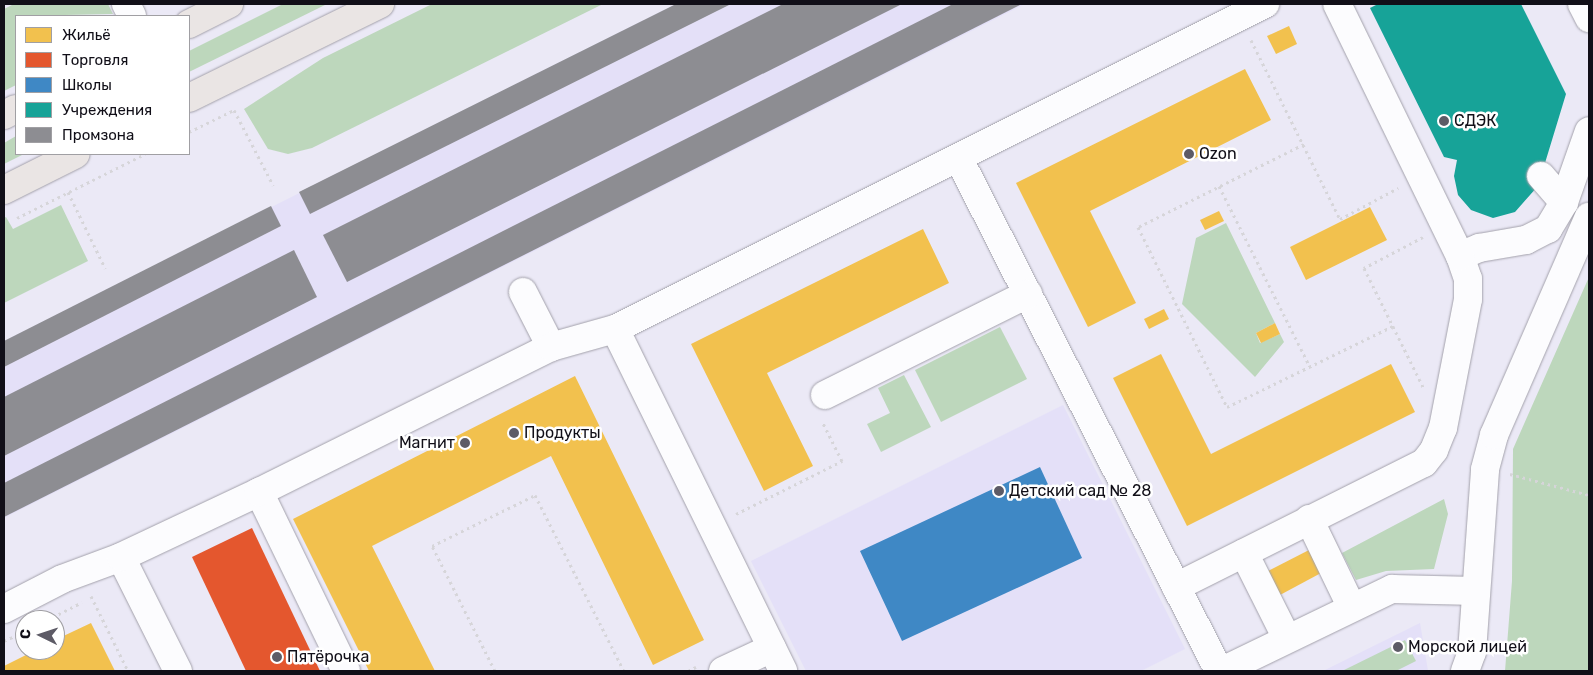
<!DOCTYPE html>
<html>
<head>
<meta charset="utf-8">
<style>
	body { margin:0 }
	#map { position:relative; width:1593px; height:675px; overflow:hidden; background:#ebe9f6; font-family:Rubik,sans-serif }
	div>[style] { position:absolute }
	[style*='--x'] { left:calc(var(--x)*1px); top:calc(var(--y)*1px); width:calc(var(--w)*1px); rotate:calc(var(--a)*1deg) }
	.built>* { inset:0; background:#e4e0f8 }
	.green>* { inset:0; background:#bdd7bc }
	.homes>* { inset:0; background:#f2c14e }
	.shops>* { inset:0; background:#e4572e }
	.schools>* { inset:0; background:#3f88c5 }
	.public>* { inset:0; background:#17a398 }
	.industry>* { inset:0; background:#8d8d92 }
	.path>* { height:3px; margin-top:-1.5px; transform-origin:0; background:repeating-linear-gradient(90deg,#d6d5d9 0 2.5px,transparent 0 6.5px) }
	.roads { filter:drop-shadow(0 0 1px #a3a1ab) drop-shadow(0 0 1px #a3a1ab) }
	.minor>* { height:28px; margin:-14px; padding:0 14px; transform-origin:14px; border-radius:14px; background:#fcfcfe }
	.major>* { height:28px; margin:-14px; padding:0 14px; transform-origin:14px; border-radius:14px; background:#eae5e4 }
	.dots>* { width:14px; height:14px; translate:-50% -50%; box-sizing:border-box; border:2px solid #fff; border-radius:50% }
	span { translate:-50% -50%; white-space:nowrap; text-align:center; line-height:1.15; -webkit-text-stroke:5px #fff; paint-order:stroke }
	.poi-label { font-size:16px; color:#110f18 }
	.left { translate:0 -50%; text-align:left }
	.right { translate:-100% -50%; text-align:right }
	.frame { position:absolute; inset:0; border:5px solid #110f18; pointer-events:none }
	.legend { position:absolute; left:15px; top:15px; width:175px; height:140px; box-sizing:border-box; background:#fff; border:1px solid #a09fa3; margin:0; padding:6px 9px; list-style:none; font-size:15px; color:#110f18 }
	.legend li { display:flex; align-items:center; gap:10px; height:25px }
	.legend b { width:25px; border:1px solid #a09fa3 }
	.north { position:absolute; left:15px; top:610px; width:50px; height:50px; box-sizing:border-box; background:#fff; border:1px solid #a09fa3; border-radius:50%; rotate:274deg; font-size:14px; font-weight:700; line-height:20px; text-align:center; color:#110f18 }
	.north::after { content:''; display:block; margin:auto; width:18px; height:22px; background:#5d5b66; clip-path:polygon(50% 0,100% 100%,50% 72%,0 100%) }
</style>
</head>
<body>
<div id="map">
	<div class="built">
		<i style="clip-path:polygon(676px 4px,1025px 4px,4px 518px,4px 341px)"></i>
		<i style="clip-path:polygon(1063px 405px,1185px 649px,1141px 671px,806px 671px,751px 561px)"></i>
		<i style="clip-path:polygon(1420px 623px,1428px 671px,1323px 671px)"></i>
	</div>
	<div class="green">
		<i style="clip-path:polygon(14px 4px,108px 4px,113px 14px,16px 16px,16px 85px,4px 91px,4px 9px)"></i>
		<i style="clip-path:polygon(283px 4px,327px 4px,189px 72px,189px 51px)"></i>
		<i style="clip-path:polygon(432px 4px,603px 4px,312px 148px,288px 154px,268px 149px,244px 109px,323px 58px)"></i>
		<i style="clip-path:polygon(16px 136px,16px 154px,24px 154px,4px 164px,4px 143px)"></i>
		<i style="clip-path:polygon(61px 205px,88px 261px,4px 303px,4px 218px,6px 217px,13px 229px)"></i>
		<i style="clip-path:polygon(1226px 223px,1275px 323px,1256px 333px,1260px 343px,1280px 334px,1284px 342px,1255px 377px,1182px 304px,1196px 238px)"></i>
		<i style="clip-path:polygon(1589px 277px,1589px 671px,1505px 671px,1512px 581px,1513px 449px)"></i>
		<i style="clip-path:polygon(1000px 327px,1027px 379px,941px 422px,915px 370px)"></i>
		<i style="clip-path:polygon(904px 375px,931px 427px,881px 452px,867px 424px,890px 413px,878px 388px)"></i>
		<i style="clip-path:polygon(1444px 499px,1448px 514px,1434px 569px,1386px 571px,1356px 580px,1342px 553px)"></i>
		<i style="clip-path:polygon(1405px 640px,1416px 661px,1396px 671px,1342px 671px)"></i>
	</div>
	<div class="homes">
		<i style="clip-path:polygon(1289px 26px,1297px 44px,1276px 54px,1267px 36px)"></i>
		<i style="clip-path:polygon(1245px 69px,1271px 120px,1090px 211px,1136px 303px,1088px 327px,1016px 183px)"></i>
		<i style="clip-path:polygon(1370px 207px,1387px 240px,1306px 280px,1290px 247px)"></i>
		<i style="clip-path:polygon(1219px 211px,1224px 221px,1205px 230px,1200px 220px)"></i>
		<i style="clip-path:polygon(923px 229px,949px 283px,767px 373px,813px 466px,764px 491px,691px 344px)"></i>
		<i style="clip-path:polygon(1164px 309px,1169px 319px,1149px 329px,1144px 319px)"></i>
		<i style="clip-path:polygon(1275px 323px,1280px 334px,1261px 343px,1256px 333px)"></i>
		<i style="clip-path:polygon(1161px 354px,1211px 454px,1391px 364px,1415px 412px,1187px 526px,1113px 378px)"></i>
		<i style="clip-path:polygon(575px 376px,704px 640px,653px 665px,551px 456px,372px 546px,435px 671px,369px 671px,293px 519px)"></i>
		<i style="clip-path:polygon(1309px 550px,1321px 573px,1280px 595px,1268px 571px)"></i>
		<i style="clip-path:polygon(91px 623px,115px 671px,4px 671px,4px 666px,36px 650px,55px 650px,55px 640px)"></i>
	</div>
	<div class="shops">
		<i style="clip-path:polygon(252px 528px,320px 671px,246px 671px,192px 557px)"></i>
	</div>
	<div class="schools">
		<i style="clip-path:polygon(1040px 467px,1082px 558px,902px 641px,860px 551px)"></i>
	</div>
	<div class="public">
		<i style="clip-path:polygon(1378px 4px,1521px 4px,1566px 94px,1538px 186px,1515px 212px,1493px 218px,1471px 210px,1458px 195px,1454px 176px,1457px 160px,1444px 157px,1370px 8px)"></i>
	</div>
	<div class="industry">
		<i style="clip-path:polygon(676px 4px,731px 4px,310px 214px,299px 192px)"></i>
		<i style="clip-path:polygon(783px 4px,902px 4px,347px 282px,323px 235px)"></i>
		<i style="clip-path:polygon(953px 4px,1022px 4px,4px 517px,4px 483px)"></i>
		<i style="clip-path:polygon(271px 206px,281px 226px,4px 367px,4px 341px)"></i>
		<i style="clip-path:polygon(294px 250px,317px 297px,4px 456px,4px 397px)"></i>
	</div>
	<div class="path">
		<i style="--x:1251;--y:40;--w:200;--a:63.6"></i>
		<i style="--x:1340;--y:219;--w:66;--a:-28.1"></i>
		<i style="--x:189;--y:132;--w:50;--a:-26.1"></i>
		<i style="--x:234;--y:110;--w:85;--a:62.5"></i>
		<i style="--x:1304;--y:144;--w:186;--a:153.4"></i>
		<i style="--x:1138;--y:227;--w:201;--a:63.7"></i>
		<i style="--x:1227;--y:407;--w:185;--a:-26"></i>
		<i style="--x:1219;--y:186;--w:200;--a:63.3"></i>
		<i style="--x:68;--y:192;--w:85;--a:64"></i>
		<i style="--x:17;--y:218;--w:143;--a:-26.6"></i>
		<i style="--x:1423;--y:237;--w:67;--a:152.3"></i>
		<i style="--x:1364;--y:268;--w:133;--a:63.6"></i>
		<i style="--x:1510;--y:474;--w:82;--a:14.9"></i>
		<i style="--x:736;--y:514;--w:119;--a:-26.6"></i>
		<i style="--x:842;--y:461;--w:45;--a:-116.6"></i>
		<i style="--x:91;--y:596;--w:84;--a:63.7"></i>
		<i style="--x:47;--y:620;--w:39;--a:-27"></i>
		<i style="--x:4;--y:641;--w:14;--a:-25"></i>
		<i style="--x:495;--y:671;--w:140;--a:-116.7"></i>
		<i style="--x:432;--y:546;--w:115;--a:-26.3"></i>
		<i style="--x:535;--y:495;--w:197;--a:63.2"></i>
		<i style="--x:688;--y:671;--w:9;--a:-27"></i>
	</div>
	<div class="roads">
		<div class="minor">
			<i style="--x:126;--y:4;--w:13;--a:63"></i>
			<i style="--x:1582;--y:4;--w:16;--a:63"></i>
			<i style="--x:959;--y:159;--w:574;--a:63.08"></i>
			<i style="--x:1541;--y:176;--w:35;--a:49"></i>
			<i style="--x:1460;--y:256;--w:21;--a:-23"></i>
			<i style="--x:1479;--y:248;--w:48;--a:-9.7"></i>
			<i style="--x:1526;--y:240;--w:25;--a:-27"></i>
			<i style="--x:1548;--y:229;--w:31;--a:-59"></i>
			<i style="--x:1564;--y:202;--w:75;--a:-70.6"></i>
			<i style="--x:523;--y:292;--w:62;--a:63"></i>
			<i style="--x:615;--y:329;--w:727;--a:-26.57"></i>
			<i style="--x:825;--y:395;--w:227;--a:-26.5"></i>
			<i style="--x:1309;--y:519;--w:97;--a:64.2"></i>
			<i style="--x:1244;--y:553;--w:96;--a:63.4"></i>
			<i style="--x:1176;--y:587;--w:277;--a:-26.6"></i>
			<i style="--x:1424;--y:463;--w:16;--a:-52"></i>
			<i style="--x:1434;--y:450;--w:24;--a:-68"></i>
			<i style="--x:1443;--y:428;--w:131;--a:-79"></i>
			<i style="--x:1468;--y:299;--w:20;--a:-90"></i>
			<i style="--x:1468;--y:279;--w:24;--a:-109"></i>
			<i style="--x:1460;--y:256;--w:280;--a:-116"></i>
			<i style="--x:4;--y:609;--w:65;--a:-27.3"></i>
			<i style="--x:62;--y:579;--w:63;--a:-20.4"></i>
			<i style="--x:178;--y:671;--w:127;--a:-116.6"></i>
			<i style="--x:121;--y:557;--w:153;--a:-25.2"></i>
			<i style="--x:346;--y:671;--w:199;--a:-115.9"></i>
			<i style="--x:259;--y:492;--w:326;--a:-26.4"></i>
			<i style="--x:551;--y:347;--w:66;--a:-15.7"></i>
			<i style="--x:615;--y:329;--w:381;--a:63.8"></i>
			<i style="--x:723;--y:671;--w:54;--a:-25.1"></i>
			<i style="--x:1222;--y:671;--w:189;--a:-25.8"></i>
			<i style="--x:1392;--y:589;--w:84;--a:1.4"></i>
			<i style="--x:1465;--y:671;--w:20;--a:-70"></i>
			<i style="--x:1472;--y:652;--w:183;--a:-85.9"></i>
			<i style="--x:1485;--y:469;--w:35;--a:-75"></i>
			<i style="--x:1494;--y:435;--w:238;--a:-66.5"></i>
		</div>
		<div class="major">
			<i style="--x:189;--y:24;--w:45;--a:-26.6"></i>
			<i style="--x:189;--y:98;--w:213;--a:-26.2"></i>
			<i style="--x:4;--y:115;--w:13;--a:-27"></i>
			<i style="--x:4;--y:190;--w:80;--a:-26.6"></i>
		</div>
	</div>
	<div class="dots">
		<i style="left:1444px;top:121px;background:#5d5b66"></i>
		<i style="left:1189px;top:154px;background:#5d5b66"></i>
		<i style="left:514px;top:433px;background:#5d5b66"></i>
		<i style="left:465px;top:443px;background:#5d5b66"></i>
		<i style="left:999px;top:491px;background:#5d5b66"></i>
		<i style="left:1398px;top:647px;background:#5d5b66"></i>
		<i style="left:277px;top:657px;background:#5d5b66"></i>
	</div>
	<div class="poi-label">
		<span class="left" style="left:1454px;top:121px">СДЭК</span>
		<span class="left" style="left:1199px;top:154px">Ozon</span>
		<span class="left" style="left:524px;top:433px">Продукты</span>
		<span class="right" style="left:455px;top:443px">Магнит</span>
		<span class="left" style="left:1009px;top:491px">Детский сад № 28</span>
		<span class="left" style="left:1408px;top:647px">Морской лицей</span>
		<span class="left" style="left:287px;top:657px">Пятёрочка</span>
	</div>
	<div class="frame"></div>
	<ul class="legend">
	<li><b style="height:14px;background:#f2c14e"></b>Жильё</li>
	<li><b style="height:14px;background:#e4572e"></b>Торговля</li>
	<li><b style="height:14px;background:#3f88c5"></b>Школы</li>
	<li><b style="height:14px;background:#17a398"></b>Учреждения</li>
	<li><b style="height:14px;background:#8d8d92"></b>Промзона</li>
	</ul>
	<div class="north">С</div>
</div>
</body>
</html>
